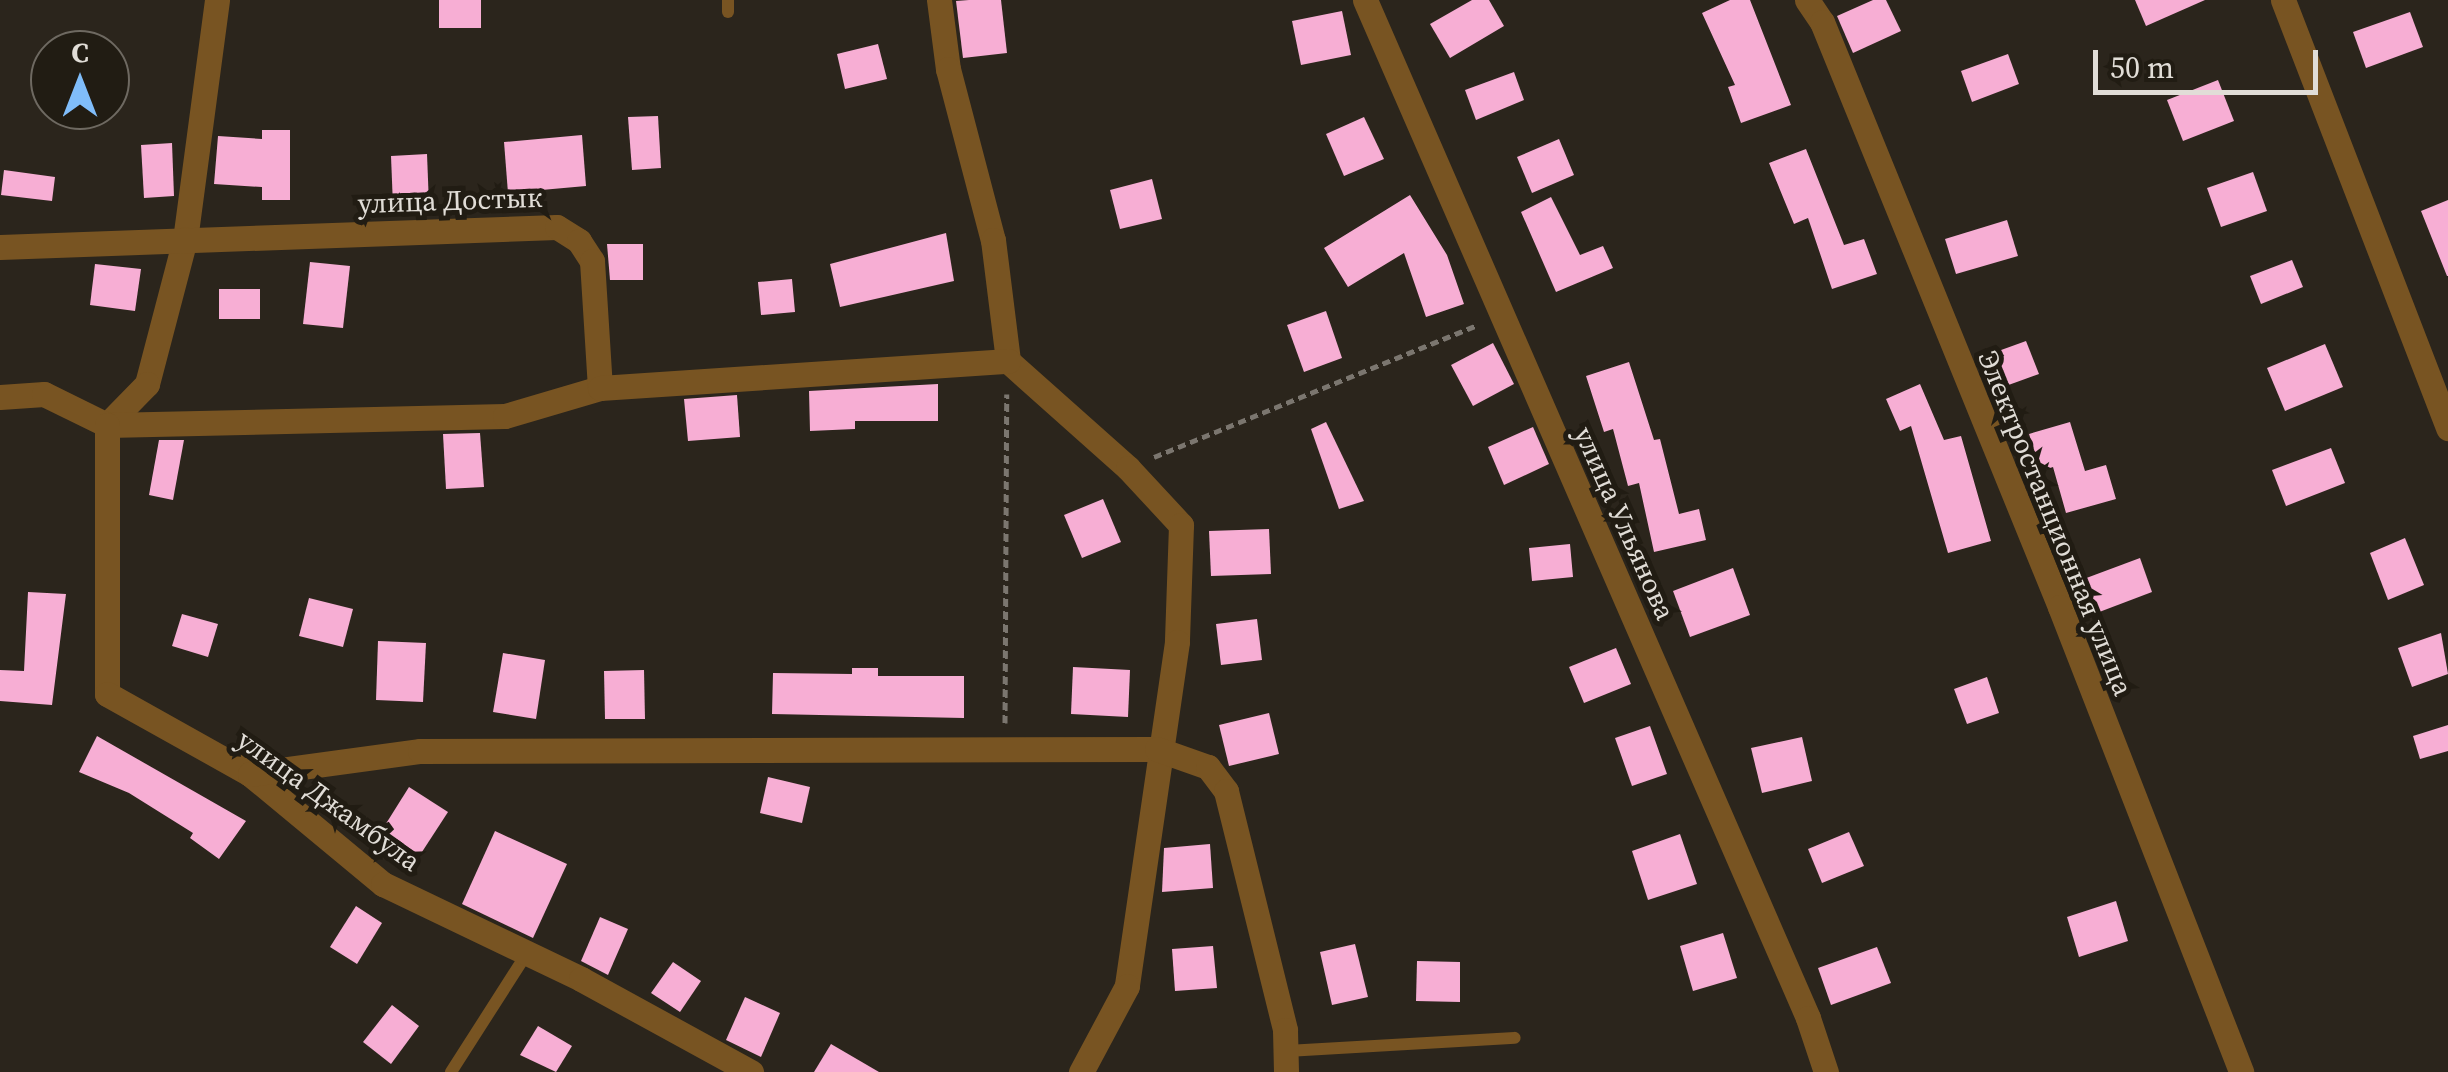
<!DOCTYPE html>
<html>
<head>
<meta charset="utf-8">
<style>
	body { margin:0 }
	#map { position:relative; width:2448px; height:1072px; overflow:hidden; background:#2b251c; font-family:"Source Serif 4",serif }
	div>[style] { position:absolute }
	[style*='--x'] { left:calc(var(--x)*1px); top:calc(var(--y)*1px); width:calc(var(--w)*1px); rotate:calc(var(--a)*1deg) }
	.building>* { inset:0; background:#f7aed4 }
	.path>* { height:5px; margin-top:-2.5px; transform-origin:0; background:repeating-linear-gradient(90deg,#7b766f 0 8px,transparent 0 13px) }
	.lane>* { height:12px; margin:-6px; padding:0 6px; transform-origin:6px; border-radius:6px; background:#785422 }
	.street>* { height:25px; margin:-12.5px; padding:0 12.5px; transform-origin:12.5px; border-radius:12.5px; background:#785422 }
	span { translate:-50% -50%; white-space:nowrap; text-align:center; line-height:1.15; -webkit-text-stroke:10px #211c13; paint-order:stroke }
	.street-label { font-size:28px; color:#e1ddd7 }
	.north { position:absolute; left:30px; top:30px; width:100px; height:100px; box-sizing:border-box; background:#211c13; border:2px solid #6e6961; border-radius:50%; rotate:0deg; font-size:28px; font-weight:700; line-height:40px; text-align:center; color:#e1ddd7 }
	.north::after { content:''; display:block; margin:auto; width:35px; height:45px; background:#80bdfa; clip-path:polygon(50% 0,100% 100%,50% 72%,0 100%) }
	.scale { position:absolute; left:2093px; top:50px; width:225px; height:45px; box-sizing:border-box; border:5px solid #e1ddd7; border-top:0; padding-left:12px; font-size:30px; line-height:35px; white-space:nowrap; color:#e1ddd7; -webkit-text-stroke:8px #211c13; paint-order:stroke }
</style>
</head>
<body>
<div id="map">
	<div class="building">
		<i style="clip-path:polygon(439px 0,481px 0,481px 28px,439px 28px)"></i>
		<i style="clip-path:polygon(969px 0,1001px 0,1007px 53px,963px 58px,956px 1px)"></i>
		<i style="clip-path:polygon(1472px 0,1489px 0,1504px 26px,1450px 58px,1430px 24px)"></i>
		<i style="clip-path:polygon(1730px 0,1750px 0,1791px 105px,1741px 123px,1728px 87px,1735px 85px,1702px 13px)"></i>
		<i style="clip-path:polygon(1873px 0,1886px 0,1901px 31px,1853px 53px,1837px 16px)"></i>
		<i style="clip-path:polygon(2135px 0,2205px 0,2146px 26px)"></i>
		<i style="clip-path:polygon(1342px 11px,1351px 55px,1301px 65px,1292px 21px)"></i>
		<i style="clip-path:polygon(2410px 12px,2423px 47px,2366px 68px,2353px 32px)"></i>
		<i style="clip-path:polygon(878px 44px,887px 79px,845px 89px,837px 54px)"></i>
		<i style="clip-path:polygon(2008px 54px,2019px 84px,1972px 102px,1961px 71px)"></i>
		<i style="clip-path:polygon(1514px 72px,1524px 100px,1476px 120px,1465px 90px)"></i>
		<i style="clip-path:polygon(2218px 80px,2234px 121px,2183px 141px,2167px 100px)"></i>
		<i style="clip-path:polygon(658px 116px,661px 168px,632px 170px,628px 117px)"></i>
		<i style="clip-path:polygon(1364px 117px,1384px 159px,1344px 176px,1326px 134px)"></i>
		<i style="clip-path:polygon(262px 130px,290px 130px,290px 200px,262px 200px,262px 187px,214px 184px,218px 136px,262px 139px)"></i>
		<i style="clip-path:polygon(582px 135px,586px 186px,508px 193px,504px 142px)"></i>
		<i style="clip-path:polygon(1559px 139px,1574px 175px,1532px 193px,1517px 157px)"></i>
		<i style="clip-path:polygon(172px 143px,174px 196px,144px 198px,141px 145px)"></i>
		<i style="clip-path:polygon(1806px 149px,1844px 245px,1864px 239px,1877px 274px,1832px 289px,1808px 218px,1794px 224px,1769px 163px)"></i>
		<i style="clip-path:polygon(427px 154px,429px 205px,393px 206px,391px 156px)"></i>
		<i style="clip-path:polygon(4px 170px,55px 177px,52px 201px,1px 195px)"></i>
		<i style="clip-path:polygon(2253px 172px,2267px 211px,2221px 227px,2207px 188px)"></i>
		<i style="clip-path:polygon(1152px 179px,1162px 219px,1120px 229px,1110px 190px)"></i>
		<i style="clip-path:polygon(1410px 195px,1447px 255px,1464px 304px,1426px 317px,1404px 253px,1348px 287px,1324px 248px)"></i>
		<i style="clip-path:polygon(1551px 197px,1580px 255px,1603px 246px,1613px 268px,1556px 292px,1521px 212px)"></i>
		<i style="clip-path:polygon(2448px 200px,2448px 276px,2447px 276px,2421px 211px)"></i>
		<i style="clip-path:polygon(2007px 220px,2018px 256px,1956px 274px,1945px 239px)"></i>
		<i style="clip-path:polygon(946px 233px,954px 281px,840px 307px,830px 264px)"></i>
		<i style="clip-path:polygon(607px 244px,643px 244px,643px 280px,610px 280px)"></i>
		<i style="clip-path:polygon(2292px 260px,2303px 287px,2261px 304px,2250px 276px)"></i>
		<i style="clip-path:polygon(310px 262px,350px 266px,343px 328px,303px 324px)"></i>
		<i style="clip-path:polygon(95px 264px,141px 269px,135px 311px,90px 305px)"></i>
		<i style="clip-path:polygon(792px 279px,795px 312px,761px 315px,758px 282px)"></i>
		<i style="clip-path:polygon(219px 289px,260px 289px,260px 319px,219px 319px)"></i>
		<i style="clip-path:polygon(1326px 311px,1342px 358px,1304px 372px,1287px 325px)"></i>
		<i style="clip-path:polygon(2026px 341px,2039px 374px,1992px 391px,1979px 358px)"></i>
		<i style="clip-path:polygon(1493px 343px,1514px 384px,1473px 406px,1451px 365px)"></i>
		<i style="clip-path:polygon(2325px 344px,2343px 387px,2285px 411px,2267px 368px)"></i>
		<i style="clip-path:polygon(1629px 362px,1654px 440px,1660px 439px,1679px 514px,1699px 509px,1706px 540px,1654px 552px,1639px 483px,1628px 486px,1613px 429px,1604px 432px,1586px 376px)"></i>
		<i style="clip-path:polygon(938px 384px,938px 421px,855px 421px,855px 429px,810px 431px,809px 391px)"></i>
		<i style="clip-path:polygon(1920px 384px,1944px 440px,1961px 436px,1991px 541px,1948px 553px,1911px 426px,1900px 431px,1886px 399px)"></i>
		<i style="clip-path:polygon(737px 395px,740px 437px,688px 441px,684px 399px)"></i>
		<i style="clip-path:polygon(1326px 422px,1364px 501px,1339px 509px,1311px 429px)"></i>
		<i style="clip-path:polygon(2070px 422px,2085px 471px,2106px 465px,2116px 499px,2066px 513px,2053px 467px,2041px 471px,2029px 434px)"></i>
		<i style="clip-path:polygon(1533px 427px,1549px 464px,1504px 485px,1488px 447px)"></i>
		<i style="clip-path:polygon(480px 433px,484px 487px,446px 489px,443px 434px)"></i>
		<i style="clip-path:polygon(159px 440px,184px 440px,173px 500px,149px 495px)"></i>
		<i style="clip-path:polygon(2331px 448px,2345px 483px,2286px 506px,2272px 470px)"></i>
		<i style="clip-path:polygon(1103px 499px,1121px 542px,1082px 558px,1064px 515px)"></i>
		<i style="clip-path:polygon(1269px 529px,1271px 574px,1211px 576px,1209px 531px)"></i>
		<i style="clip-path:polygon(2405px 538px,2424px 585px,2388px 600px,2370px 553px)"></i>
		<i style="clip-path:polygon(1570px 544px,1573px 577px,1532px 581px,1529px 548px)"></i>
		<i style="clip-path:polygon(2140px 558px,2152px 592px,2094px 614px,2081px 580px)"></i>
		<i style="clip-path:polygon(1733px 568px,1750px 615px,1690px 637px,1673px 591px)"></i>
		<i style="clip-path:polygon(28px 592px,66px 594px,52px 705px,0 701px,0 670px,24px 671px)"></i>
		<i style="clip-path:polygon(309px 598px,353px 609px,343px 647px,299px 636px)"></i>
		<i style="clip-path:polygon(182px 614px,218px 624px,208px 657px,172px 646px)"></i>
		<i style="clip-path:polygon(1257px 619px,1262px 660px,1221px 665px,1216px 624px)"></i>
		<i style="clip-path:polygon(2441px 633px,2448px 674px,2412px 687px,2398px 648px)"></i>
		<i style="clip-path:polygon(378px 641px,426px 643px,423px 702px,376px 700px)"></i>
		<i style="clip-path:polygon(1616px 648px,1631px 684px,1584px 703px,1569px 667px)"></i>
		<i style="clip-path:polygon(503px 653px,545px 660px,536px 719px,493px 712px)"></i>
		<i style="clip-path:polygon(1073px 667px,1130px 670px,1128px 717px,1071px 714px)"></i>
		<i style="clip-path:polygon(852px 668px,878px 668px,878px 676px,964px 676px,964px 718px,772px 714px,773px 673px,852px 674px)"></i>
		<i style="clip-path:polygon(644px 670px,645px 719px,605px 719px,604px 671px)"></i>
		<i style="clip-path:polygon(1987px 677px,1999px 713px,1967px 724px,1954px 689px)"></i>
		<i style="clip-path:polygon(1269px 713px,1279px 754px,1229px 766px,1219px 725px)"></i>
		<i style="clip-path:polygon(2448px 725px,2448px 751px,2420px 759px,2413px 736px)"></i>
		<i style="clip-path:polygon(1650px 726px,1667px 774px,1632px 786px,1615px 738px)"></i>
		<i style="clip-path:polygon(97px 736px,246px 821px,219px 859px,190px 838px,193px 833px,129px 793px,79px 772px)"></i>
		<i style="clip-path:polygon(1802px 737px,1812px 781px,1762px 793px,1751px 748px)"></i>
		<i style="clip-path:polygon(768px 777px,810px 787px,802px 823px,760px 813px)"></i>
		<i style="clip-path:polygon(409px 787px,448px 812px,420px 855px,382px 830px)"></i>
		<i style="clip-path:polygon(495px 831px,567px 864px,533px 938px,462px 904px)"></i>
		<i style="clip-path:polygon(1849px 832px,1864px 866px,1822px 883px,1808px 849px)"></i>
		<i style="clip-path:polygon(1680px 834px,1697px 884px,1648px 900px,1632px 851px)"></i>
		<i style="clip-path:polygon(1210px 844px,1213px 888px,1162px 892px,1164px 848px)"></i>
		<i style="clip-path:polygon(2116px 901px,2128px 941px,2079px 957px,2067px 917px)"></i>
		<i style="clip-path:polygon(356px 906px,382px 923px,357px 964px,330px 947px)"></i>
		<i style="clip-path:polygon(600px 917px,628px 929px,608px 975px,581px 961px)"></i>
		<i style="clip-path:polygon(1723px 933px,1737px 978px,1693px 991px,1680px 946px)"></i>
		<i style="clip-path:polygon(1355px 944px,1368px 997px,1332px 1005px,1320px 952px)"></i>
		<i style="clip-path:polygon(1213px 946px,1217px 988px,1175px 991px,1172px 949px)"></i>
		<i style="clip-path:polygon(1877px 947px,1891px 983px,1831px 1005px,1818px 968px)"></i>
		<i style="clip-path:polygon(1417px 961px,1460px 962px,1460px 1002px,1416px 1001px)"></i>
		<i style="clip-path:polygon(673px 962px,701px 981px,680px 1012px,651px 993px)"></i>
		<i style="clip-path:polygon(745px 997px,780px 1013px,761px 1057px,726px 1040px)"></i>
		<i style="clip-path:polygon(392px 1005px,419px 1026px,391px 1064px,363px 1042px)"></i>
		<i style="clip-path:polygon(538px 1026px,572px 1046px,556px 1072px,520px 1055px)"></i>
		<i style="clip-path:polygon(831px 1044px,879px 1072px,814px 1072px)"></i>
	</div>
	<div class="path">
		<i style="--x:1154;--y:457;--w:349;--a:-22.2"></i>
		<i style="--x:1005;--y:723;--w:329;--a:-89.7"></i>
	</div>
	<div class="lane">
		<i style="--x:728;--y:0;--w:12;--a:90"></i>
		<i style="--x:1287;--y:1051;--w:228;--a:-3.3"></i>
		<i style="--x:451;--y:1072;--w:141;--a:-57.4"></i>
	</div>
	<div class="street">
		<i style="--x:217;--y:0;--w:241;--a:97.6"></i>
		<i style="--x:185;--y:239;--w:150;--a:104.7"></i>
		<i style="--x:147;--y:384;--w:57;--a:134.3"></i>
		<i style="--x:107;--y:425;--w:398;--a:-1.3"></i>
		<i style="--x:505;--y:416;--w:99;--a:-16.4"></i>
		<i style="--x:939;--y:0;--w:70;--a:82.6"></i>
		<i style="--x:948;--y:69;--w:177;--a:75.3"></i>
		<i style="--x:993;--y:240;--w:122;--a:82.9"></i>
		<i style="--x:1008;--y:361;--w:161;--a:41.7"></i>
		<i style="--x:1128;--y:468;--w:78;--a:47.1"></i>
		<i style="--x:1181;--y:525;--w:117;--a:92"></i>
		<i style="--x:1177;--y:642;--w:348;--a:98.3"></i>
		<i style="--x:1127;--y:986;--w:98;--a:118.1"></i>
		<i style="--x:1365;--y:0;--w:1110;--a:66.48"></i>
		<i style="--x:1808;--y:1018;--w:57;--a:71.6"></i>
		<i style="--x:1807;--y:0;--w:27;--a:56"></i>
		<i style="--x:1822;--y:22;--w:632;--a:67.86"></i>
		<i style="--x:2060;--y:607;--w:499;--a:68.7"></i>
		<i style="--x:2283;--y:0;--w:459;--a:68.9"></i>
		<i style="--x:0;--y:247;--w:557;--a:-2.06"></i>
		<i style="--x:557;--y:227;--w:26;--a:32"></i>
		<i style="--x:579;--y:241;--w:24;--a:57"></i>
		<i style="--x:592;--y:261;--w:127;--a:86.4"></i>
		<i style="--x:600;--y:388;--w:409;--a:-3.8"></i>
		<i style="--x:0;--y:397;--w:44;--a:-3.9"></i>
		<i style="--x:44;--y:394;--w:70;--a:26.2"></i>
		<i style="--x:107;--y:425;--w:269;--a:90"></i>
		<i style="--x:107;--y:694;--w:164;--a:29.2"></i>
		<i style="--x:250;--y:774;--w:173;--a:39.6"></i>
		<i style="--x:383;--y:884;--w:220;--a:25.6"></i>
		<i style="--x:581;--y:979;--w:194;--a:28.7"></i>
		<i style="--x:250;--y:774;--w:172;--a:-7.7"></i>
		<i style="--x:420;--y:751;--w:737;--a:-0.16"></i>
		<i style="--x:1157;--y:749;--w:54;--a:19.4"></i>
		<i style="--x:1208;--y:767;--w:30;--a:53"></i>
		<i style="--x:1226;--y:791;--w:246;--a:76.1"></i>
		<i style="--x:1285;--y:1030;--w:42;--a:88.6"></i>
	</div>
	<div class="street-label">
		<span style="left:450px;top:200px;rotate:-2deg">улица Достык</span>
		<span style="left:1625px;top:523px;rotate:66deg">улица Ульянова</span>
		<span style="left:2056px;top:523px;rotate:68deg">Электростанционная улица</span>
		<span style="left:329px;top:800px;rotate:36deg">улица Джамбула</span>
	</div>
	<div class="north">С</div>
	<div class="scale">50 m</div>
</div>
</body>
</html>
